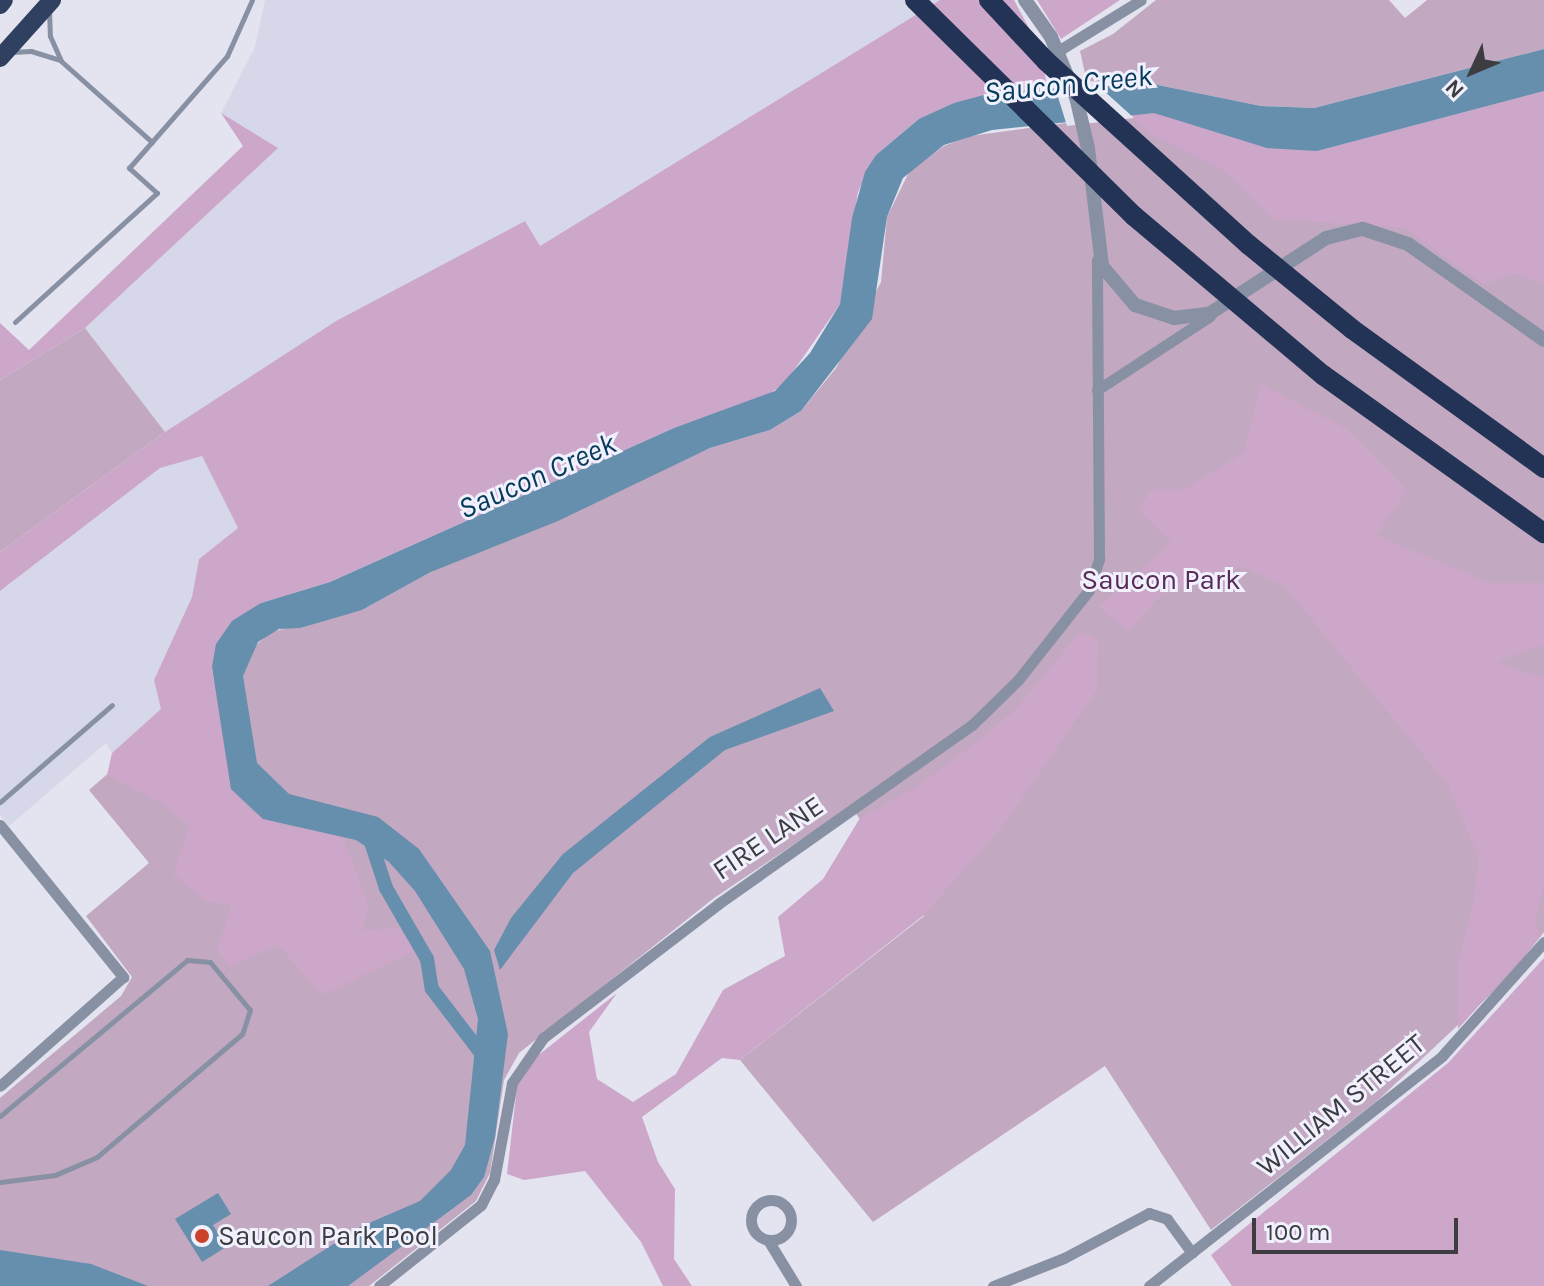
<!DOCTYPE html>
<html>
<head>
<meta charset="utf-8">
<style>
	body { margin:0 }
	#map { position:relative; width:1544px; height:1286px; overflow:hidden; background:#e4e4f0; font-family:Karla,sans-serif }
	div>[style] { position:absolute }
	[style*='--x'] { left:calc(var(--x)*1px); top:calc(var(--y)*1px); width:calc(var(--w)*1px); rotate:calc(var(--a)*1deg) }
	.built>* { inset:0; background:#d7d7ea }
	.green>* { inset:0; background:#c2a8c1 }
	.forest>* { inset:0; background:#cca7ca }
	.water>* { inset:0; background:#668ead }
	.pier>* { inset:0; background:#e4e4f0 }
	.canal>* { height:14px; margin:-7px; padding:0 7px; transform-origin:7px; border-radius:7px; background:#668ead }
	.service>* { height:5px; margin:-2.5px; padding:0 2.5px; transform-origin:2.5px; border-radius:2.5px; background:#8891a3 }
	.minor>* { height:11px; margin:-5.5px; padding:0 5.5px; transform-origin:5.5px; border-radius:5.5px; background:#8891a3 }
	.minor>.ring { margin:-5.5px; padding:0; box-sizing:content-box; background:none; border:11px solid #8891a3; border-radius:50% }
	.tertiary>* { height:14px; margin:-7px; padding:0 7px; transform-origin:7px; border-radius:7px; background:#8891a3 }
	.trunk>* { height:18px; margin:-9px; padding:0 9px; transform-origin:9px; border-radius:9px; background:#304060 }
	.motorway-bridge>* { height:20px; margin:-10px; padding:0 10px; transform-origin:10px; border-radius:10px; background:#233356 }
	.dots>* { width:22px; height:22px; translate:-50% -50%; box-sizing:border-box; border:4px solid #f1f1fe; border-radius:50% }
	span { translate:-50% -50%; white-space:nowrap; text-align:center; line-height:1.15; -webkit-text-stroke:6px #f1f1fe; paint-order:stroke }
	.park-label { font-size:28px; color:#592b58 }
	.street-label { font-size:28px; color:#3c3c41 }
	.poi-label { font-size:28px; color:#3c3c41 }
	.left { translate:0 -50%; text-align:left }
	.water-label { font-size:30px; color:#063a5a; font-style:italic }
	.north { position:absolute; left:1432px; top:32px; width:80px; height:80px; -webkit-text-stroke:6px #f1f1fe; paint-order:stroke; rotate:226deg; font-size:22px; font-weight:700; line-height:32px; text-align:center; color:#3c3c41 }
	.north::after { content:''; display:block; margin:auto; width:28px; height:36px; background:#3c3c41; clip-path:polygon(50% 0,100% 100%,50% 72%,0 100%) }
	.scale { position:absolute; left:1252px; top:1218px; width:206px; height:36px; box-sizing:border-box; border:4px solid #3c3c41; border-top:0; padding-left:10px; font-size:24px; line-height:28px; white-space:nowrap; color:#3c3c41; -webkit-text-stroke:6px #f1f1fe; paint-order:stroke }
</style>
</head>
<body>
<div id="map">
	<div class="built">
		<i style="clip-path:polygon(265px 0,940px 0,540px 246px,525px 221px,336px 321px,165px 432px,85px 328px,278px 148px,221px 113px,255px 47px)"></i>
		<i style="clip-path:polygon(202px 455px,238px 528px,199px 559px,192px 597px,154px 680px,162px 709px,112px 753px,106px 743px,9px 826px,0 815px,0 591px,160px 468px)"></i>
	</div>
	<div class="green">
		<i style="clip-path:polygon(1156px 0,1389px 0,1405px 18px,1427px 0,1544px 0,1544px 49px,1314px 108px,1261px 106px,1148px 83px,1119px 85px,1317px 151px,1544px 91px,1544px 932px,1508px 978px,1377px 1101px,1211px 1230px,1105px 1066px,873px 1222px,740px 1060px,924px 916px,851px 806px,714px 898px,519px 1053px,504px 1080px,490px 1173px,476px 1201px,369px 1286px,0 1286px,0 1098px,121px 996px,132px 977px,86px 916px,149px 863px,89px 790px,271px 632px,362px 610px,431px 572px,710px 448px,770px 430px,801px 411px,836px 368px,881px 282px,887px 217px,910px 170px,944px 146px,970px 136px,1095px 119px,1080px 51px,1113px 34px)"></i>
		<i style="clip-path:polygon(85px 328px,165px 432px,0 552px,0 380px)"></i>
	</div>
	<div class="forest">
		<i style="clip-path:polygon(940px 0,1014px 0,1039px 47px,1048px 89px,919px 119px,876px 155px,858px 192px,840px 304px,786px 382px,763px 399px,674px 428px,330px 582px,261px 603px,212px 667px,231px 789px,253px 813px,283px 825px,343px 837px,368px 904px,363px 930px,399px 928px,414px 951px,322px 995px,278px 945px,231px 967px,217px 950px,231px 906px,205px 900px,173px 874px,189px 827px,164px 805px,107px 775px,112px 753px,161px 709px,154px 680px,192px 597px,199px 559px,238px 528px,202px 456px,160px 468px,0 591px,0 552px,165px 432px,336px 321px,525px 221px,540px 246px)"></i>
		<i style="clip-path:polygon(1037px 0,1120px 0,1061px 39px)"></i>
		<i style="clip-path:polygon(1544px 91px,1544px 284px,1514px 273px,1484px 285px,1405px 228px,1273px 219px,1226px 172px,1150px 134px,1130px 115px,1163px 115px,1267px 148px,1317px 151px)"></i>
		<i style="clip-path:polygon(221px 113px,278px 148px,85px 328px,0 380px,0 323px,29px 350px,243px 146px)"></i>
		<i style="clip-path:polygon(1261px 384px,1347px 429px,1407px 490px,1376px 535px,1490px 583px,1544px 583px,1544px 644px,1497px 662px,1544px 678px,1544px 882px,1535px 922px,1541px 936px,1458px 1029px,1458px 959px,1474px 902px,1478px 856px,1448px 785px,1284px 586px,1244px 567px,1162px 594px,1128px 631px,1099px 607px,1171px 543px,1139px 510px,1152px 489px,1185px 489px,1244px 452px)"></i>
		<i style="clip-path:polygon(1080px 632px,1098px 640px,1097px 690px,1004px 824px,924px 915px,740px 1060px,722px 1058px,642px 1117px,658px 1162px,675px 1189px,674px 1259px,692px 1286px,663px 1286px,641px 1242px,585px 1171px,524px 1180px,507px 1174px,517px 1087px,536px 1057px,617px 993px,589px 1032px,597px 1079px,633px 1102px,676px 1074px,723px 990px,785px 956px,778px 917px,823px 879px,860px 818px,919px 785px,973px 745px,1015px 710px)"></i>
		<i style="clip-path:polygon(1544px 958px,1544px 1286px,1232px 1286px,1211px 1255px,1448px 1063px)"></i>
	</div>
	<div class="water">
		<i style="clip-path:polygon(1544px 49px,1544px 91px,1317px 151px,1267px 148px,1154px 113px,992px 130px,944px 145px,903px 178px,887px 217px,872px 319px,801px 411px,770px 430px,710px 448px,558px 521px,431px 572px,362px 610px,300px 628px,279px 629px,258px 642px,243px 676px,257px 763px,289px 794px,378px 817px,419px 849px,490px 951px,508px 1034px,495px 1137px,484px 1177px,471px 1195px,348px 1286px,268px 1286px,360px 1227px,420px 1201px,451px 1170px,465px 1145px,478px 1019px,464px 969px,415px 891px,389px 862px,356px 840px,263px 819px,231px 789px,212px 667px,216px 644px,232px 621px,261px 603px,330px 582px,674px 428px,775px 391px,810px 353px,840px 304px,852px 218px,865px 172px,876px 155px,919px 119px,954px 103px,995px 92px,1148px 83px,1261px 106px,1314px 108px)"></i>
		<i style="clip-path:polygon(820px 688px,834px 711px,725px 750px,573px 873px,500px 970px,494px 950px,511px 918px,563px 854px,710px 737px)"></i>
		<i style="clip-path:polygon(218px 1193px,231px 1214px,213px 1225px,226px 1247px,202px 1262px,175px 1219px)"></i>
		<i style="clip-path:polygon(0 1250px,91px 1264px,148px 1286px,0 1286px)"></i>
	</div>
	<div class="pier">
		<i style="clip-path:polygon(1093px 81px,1134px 118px,1067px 126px,1054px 84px)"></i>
	</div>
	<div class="canal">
		<i style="--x:370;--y:839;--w:52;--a:71.9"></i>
		<i style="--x:386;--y:888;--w:82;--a:60"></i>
		<i style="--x:427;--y:959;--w:30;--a:81"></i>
		<i style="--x:432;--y:989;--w:91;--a:52.6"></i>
	</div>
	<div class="service">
		<i style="--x:49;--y:10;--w:26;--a:88"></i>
		<i style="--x:50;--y:36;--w:27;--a:66"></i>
		<i style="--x:61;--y:61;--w:122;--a:41.7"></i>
		<i style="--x:12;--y:52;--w:19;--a:-3"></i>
		<i style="--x:31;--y:51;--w:30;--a:17"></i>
		<i style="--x:15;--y:322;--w:192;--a:-42.3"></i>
		<i style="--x:157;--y:193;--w:38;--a:-138"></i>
		<i style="--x:129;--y:168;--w:149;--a:-48.8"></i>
		<i style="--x:227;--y:56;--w:61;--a:-65.9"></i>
		<i style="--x:0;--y:802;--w:148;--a:-40.9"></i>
		<i style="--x:0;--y:1116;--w:244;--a:-39.8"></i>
		<i style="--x:187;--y:960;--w:23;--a:5"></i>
		<i style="--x:210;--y:962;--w:62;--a:50.2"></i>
		<i style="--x:250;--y:1010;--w:25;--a:108"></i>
		<i style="--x:242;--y:1034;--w:190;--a:139.7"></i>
		<i style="--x:97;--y:1157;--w:46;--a:156.8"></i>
		<i style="--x:55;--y:1175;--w:55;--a:172.7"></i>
	</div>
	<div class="minor">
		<i style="--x:1058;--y:51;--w:97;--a:-31.6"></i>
		<i style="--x:1097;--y:390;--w:135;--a:-33.2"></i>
		<i style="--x:0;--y:825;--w:196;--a:51"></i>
		<i style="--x:123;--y:977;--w:164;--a:138.5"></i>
		<i class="ring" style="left:751px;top:1200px;width:29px;height:29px"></i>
		<i style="--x:768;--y:1240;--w:54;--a:58.7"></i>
		<i style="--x:379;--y:1286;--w:130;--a:-38.5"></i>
		<i style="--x:481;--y:1205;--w:28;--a:-63"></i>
		<i style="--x:494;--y:1180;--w:99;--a:-79.5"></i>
		<i style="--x:512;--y:1083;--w:55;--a:-55.4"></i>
		<i style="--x:543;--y:1038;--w:220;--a:-37.4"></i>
		<i style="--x:718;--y:904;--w:311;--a:-35.2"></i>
		<i style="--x:972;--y:725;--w:64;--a:-44.4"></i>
		<i style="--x:1018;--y:680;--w:115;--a:-51.7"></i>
		<i style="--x:1089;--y:590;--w:33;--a:-72"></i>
		<i style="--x:1099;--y:559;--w:299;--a:-90.4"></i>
		<i style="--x:993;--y:1286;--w:76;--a:-21.5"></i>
		<i style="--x:1064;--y:1258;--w:96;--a:-27.9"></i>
		<i style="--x:1149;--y:1213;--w:19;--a:18"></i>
		<i style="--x:1167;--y:1219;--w:42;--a:53.7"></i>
		<i style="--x:1149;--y:1286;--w:372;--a:-38.1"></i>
		<i style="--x:1442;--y:1056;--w:153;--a:-48.2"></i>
	</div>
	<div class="tertiary">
		<i style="--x:1025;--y:0;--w:45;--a:54.9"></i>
		<i style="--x:1051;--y:37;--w:65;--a:67.4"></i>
		<i style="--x:1076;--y:97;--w:52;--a:76.8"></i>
		<i style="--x:1088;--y:148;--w:119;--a:83.2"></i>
		<i style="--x:1102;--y:266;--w:51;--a:49.8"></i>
		<i style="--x:1135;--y:305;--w:41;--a:18.4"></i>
		<i style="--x:1174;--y:318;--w:35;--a:-7"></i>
		<i style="--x:1209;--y:314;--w:140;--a:-33"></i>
		<i style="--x:1326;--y:238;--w:38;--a:-14"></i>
		<i style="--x:1363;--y:229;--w:47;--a:18.4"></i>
		<i style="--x:1408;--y:244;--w:166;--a:35.2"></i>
	</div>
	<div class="trunk">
		<i style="--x:0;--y:5;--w:6;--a:-51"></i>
		<i style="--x:0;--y:58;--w:78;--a:-48.1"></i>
	</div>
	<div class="motorway-bridge">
		<i style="--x:915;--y:0;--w:308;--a:44.6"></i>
		<i style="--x:1134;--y:216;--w:247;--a:40.1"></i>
		<i style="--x:1323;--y:375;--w:272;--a:35.6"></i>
		<i style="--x:989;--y:0;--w:83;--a:46.9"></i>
		<i style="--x:1046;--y:61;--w:274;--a:42.2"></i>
		<i style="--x:1249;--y:245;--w:133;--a:39.2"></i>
		<i style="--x:1352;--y:329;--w:237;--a:35.9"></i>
	</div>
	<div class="dots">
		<i style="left:202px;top:1236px;background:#cc4129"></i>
	</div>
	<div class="park-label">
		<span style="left:1161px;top:580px">Saucon Park</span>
	</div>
	<div class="street-label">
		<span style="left:768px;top:838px;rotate:-34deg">FIRE LANE</span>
		<span style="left:1341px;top:1105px;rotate:-39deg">WILLIAM STREET</span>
	</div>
	<div class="poi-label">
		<span class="left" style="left:218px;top:1236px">Saucon Park Pool</span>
	</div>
	<div class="water-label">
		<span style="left:1068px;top:84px;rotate:-6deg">Saucon Creek</span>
		<span style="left:537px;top:476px;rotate:-24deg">Saucon Creek</span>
	</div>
	<div class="north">N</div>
	<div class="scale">100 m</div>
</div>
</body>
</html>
